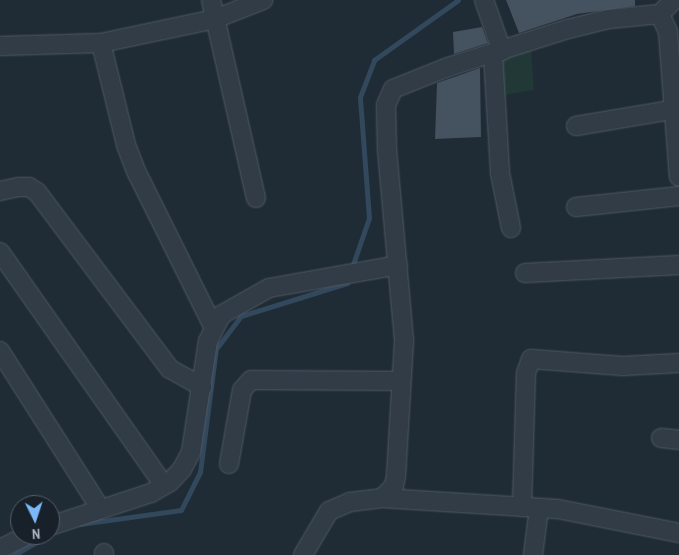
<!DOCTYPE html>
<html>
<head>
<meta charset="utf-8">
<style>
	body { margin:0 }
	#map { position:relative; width:679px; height:555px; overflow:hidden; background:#1f2b35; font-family:"Archivo Narrow",sans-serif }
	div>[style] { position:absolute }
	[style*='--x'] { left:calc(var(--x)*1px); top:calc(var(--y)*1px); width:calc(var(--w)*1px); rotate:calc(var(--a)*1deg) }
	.green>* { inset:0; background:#223837 }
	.stream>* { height:5px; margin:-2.5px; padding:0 2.5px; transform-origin:2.5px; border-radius:2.5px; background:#32485d }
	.building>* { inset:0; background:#45525f }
	.roads { filter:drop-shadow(0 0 1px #505a64) drop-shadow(0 0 1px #505a64) }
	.minor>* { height:18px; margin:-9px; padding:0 9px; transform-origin:9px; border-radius:9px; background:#323c46 }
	span { translate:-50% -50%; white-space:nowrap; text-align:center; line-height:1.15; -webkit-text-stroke:4px #18212a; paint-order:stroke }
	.north { position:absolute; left:10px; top:495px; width:50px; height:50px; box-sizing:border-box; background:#18212a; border:1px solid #535d67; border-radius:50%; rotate:176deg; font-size:14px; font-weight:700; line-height:20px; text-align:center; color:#acb7c3 }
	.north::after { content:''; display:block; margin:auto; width:18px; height:22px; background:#7cb8f8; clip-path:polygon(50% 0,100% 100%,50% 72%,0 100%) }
</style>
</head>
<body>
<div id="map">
	<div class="green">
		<i style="clip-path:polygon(531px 46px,534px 90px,497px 96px,494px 65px)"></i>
	</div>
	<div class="stream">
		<i style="--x:351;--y:270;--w:55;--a:-70.9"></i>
		<i style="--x:369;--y:218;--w:121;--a:-94.3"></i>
		<i style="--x:360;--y:97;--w:40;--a:-69"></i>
		<i style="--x:374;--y:60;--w:103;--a:-35.5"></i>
		<i style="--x:80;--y:524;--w:102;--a:-7.9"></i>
		<i style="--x:181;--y:510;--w:42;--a:-63.4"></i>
		<i style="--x:200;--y:472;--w:124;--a:-82.6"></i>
		<i style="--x:216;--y:349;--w:41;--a:-52.9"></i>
		<i style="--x:241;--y:316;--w:111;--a:-17.3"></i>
		<i style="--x:347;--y:283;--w:5;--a:-68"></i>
		<i style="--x:14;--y:555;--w:39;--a:-30"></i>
	</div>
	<div class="building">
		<i style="clip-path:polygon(506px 0,635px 0,635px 6px,577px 14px,519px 33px)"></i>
		<i style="clip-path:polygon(482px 27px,488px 43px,454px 54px,453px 32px)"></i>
		<i style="clip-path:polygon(480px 68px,481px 137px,435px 139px,437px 83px)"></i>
	</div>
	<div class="roads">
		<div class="minor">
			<i style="--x:211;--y:0;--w:203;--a:77.2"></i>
			<i style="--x:484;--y:0;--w:54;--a:70.6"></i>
			<i style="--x:660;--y:14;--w:20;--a:-45"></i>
			<i style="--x:101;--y:43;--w:105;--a:76.2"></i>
			<i style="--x:126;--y:145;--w:30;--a:69"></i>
			<i style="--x:137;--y:173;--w:171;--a:63.6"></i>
			<i style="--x:0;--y:46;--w:101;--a:-1.7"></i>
			<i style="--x:101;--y:43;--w:116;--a:-11.9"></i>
			<i style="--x:215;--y:19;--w:52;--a:-21.6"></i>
			<i style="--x:493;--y:54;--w:119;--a:86.6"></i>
			<i style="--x:500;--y:173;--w:56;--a:78.7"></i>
			<i style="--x:576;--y:126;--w:97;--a:-9.5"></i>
			<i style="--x:0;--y:191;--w:19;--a:-12"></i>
			<i style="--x:19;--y:187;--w:10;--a:0"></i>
			<i style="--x:29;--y:187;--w:9;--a:32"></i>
			<i style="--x:37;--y:192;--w:221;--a:53.1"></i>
			<i style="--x:170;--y:369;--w:37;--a:29"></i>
			<i style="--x:576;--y:207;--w:104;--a:-6.1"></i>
			<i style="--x:0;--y:252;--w:285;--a:54.9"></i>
			<i style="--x:525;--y:273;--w:154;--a:-3"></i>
			<i style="--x:0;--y:351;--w:186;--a:57.5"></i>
			<i style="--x:661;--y:438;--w:18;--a:6"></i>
			<i style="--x:229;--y:464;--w:75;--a:-80"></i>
			<i style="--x:242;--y:390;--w:13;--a:-48"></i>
			<i style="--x:251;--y:380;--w:149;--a:0.4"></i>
			<i style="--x:382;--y:498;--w:176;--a:3.6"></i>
			<i style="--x:558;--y:509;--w:123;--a:11.2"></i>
			<i style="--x:522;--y:507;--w:134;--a:-88.3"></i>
			<i style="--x:526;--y:373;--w:15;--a:-70"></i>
			<i style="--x:531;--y:359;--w:92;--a:4.4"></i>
			<i style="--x:623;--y:366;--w:56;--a:-3.1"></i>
			<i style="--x:50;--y:526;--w:106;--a:-18.1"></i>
			<i style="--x:151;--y:493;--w:22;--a:-30"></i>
			<i style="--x:170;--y:482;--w:18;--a:-47"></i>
			<i style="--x:182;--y:469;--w:19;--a:-62"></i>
			<i style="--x:191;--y:452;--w:112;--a:-81.3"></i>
			<i style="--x:208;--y:341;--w:29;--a:-63"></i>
			<i style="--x:221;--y:315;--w:55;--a:-29.4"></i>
			<i style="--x:269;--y:288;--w:131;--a:-10.1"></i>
			<i style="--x:0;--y:549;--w:31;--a:-27"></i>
			<i style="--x:104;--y:553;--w:2;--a:90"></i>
			<i style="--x:303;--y:555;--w:51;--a:-59.4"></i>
			<i style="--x:329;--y:511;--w:23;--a:-23"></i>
			<i style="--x:350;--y:502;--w:32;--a:-7"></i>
			<i style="--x:382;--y:498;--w:17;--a:-45"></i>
			<i style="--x:394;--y:486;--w:10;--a:-79"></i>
			<i style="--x:396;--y:476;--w:136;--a:-86.6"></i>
			<i style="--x:404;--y:340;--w:191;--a:-95.1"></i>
			<i style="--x:387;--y:150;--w:45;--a:-91.3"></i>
			<i style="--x:386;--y:105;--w:17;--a:-66"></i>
			<i style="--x:393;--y:89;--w:59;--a:-21.8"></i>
			<i style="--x:448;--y:67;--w:126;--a:-17.6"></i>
			<i style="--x:568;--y:29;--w:42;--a:-13.7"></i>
			<i style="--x:609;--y:19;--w:51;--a:-5.6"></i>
			<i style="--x:660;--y:14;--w:20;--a:66"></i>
			<i style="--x:668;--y:32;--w:145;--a:85.7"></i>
			<i style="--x:533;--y:555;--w:47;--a:-82.7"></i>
		</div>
	</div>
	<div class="north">N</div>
</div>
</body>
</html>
